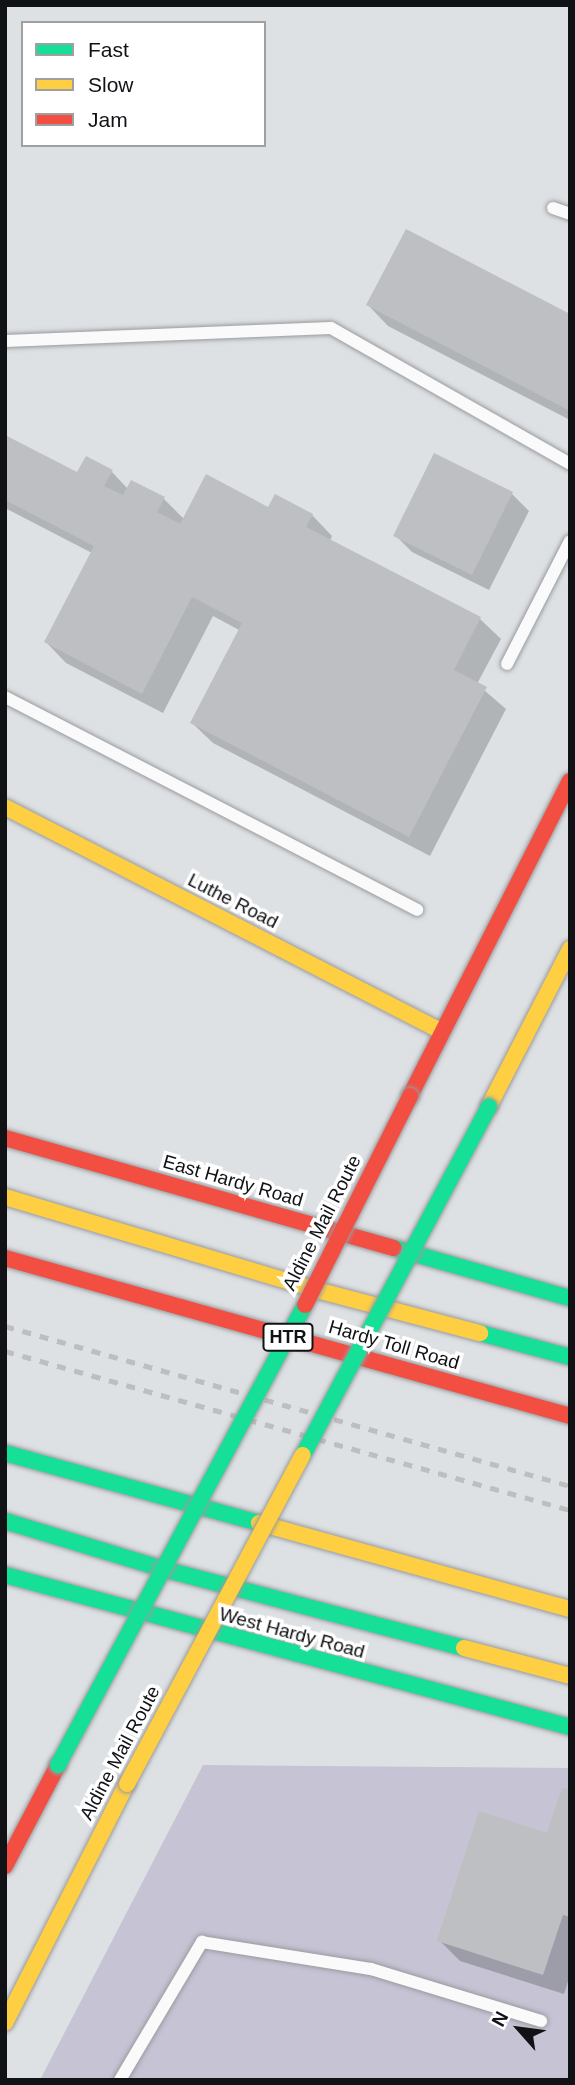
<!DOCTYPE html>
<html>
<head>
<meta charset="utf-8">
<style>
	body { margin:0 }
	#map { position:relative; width:575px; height:2085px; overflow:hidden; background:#dee1e4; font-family:Arial,sans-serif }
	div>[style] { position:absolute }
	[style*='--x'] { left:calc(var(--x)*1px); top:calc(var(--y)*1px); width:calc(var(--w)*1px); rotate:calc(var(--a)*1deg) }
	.green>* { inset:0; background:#c5c3d4 }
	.shadow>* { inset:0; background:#0003 }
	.building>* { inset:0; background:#bdbfc2 }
	.roads { filter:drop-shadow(0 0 2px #999b9e) drop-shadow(0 0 2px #999b9e) }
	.lane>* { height:12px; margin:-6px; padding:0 6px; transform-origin:6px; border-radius:6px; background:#fafafb }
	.fast>* { height:16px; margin:-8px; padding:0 8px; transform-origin:8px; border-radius:8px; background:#16e098 }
	.slow>* { height:16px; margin:-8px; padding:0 8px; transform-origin:8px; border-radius:8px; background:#ffcf43 }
	.jam>* { height:16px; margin:-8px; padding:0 8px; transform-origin:8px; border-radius:8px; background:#f24e42 }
	.rail>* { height:5px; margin-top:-2.5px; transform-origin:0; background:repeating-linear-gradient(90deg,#bebebf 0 9px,transparent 0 18px) }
	.bridges { filter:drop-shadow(0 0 2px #999b9e) drop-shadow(0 0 2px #999b9e) }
	.fast-bridge>* { height:16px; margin:-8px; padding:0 8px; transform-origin:8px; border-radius:8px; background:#16e098 }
	.slow-bridge>* { height:16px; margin:-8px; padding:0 8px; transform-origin:8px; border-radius:8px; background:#ffcf43 }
	.jam-bridge>* { height:16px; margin:-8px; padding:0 8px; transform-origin:8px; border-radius:8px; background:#f24e42 }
	span { translate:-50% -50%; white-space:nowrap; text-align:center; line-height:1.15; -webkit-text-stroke:7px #fff; paint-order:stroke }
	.shield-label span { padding:2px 5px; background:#fff; border:2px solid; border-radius:5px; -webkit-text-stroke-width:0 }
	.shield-label { font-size:18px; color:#101215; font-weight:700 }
	.street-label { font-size:19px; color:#101215 }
	.frame { position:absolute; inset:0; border:7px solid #101215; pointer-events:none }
	.legend { position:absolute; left:21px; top:21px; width:245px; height:126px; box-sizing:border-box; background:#fff; border:2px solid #9fa0a1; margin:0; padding:9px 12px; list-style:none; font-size:21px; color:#101215 }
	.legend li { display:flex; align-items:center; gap:14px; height:35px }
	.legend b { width:35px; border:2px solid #9fa0a1 }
	.north { position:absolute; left:484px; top:1994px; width:70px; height:70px; -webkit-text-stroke:5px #fff; paint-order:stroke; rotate:298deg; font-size:19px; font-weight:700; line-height:28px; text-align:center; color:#101215 }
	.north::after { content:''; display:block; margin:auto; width:24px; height:32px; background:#101215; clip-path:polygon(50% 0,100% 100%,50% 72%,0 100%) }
</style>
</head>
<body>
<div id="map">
	<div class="green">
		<i style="clip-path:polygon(203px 1765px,570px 1768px,570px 2080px,40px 2080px)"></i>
	</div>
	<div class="shadow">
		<i style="clip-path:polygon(368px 305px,570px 316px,570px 420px,388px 326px)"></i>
		<i style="clip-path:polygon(5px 437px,78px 475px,112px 472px,128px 489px,164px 499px,184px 519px,269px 509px,312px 515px,332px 536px,330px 541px,480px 619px,501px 639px,477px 684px,506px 709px,430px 856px,213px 743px,192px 723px,241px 631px,213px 616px,163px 713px,66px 663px,46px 642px,92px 553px,5px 508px)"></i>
		<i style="clip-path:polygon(435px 456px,512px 494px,529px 511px,489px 590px,412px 552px,395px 535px)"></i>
		<i style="clip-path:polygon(570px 1792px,570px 1975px,564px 1994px,460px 1961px,439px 1940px,549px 1835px)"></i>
	</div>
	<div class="building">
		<i style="clip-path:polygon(406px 229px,570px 314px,570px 411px,366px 305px)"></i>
		<i style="clip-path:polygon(5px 435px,77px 472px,86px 456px,113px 470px,104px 486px,123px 495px,131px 480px,165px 497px,157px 512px,180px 524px,206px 474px,268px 507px,275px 494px,313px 514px,306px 527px,481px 617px,454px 670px,487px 687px,409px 837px,190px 723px,242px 623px,192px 597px,142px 694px,44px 642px,94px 546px,5px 500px)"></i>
		<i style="clip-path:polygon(434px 453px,513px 492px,472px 575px,393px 536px)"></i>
		<i style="clip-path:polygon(562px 1788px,570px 1790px,570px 1917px,563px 1915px,543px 1975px,437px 1941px,479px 1811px,547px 1833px)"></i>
	</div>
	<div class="roads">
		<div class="lane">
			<i style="--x:553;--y:208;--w:18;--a:19"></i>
			<i style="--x:5;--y:341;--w:326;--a:-2.3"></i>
			<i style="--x:331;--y:328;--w:275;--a:29.6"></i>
			<i style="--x:507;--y:664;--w:138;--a:-62.9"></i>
			<i style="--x:5;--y:697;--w:464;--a:27.3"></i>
			<i style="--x:120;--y:2080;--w:161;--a:-59.3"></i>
			<i style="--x:202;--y:1942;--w:171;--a:9.1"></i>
			<i style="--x:371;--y:1969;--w:178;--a:17"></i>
		</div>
		<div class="fast">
			<i style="--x:394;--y:1248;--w:183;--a:15.9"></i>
			<i style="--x:480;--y:1333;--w:93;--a:14.9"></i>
			<i style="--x:5;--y:1453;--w:263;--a:15.4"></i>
			<i style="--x:5;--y:1521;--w:165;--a:16.9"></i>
			<i style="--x:163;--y:1569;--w:311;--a:14.7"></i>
			<i style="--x:5;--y:1575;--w:585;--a:15.06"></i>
		</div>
		<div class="slow">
			<i style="--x:5;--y:807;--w:492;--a:27.2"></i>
			<i style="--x:489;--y:1106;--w:177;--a:-62.7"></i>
			<i style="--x:5;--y:1197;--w:321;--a:16.6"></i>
			<i style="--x:313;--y:1289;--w:173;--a:14.8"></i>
			<i style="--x:259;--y:1523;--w:323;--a:15.5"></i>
			<i style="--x:464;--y:1648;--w:110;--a:14.8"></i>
			<i style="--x:5;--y:2023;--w:268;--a:-63"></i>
		</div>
		<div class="jam">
			<i style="--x:410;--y:1096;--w:353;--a:-63.1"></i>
			<i style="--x:5;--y:1138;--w:404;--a:15.8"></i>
			<i style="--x:5;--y:1258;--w:587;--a:15.62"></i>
			<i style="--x:5;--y:1866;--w:114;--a:-62.3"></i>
		</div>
	</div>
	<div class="rail">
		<i style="--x:5;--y:1326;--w:587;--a:15.81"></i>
		<i style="--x:5;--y:1351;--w:587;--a:15.72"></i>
	</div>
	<div class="bridges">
		<div class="fast-bridge">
			<i style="--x:303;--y:1455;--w:395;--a:-61.9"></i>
			<i style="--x:58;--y:1765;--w:522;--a:-61.77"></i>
		</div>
		<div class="slow-bridge">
			<i style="--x:127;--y:1784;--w:373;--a:-61.9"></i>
		</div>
		<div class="jam-bridge">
			<i style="--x:305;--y:1305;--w:234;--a:-63.3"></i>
		</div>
	</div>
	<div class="shield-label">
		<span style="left:288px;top:1337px">HTR</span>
	</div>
	<div class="street-label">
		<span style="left:233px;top:901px;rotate:27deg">Luthe Road</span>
		<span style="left:233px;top:1181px;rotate:16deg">East Hardy Road</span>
		<span style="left:322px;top:1223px;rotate:-63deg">Aldine Mail Route</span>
		<span style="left:394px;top:1345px;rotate:16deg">Hardy Toll Road</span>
		<span style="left:292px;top:1633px;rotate:15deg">West Hardy Road</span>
		<span style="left:120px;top:1753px;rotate:-62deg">Aldine Mail Route</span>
	</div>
	<div class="frame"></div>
	<ul class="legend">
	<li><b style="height:9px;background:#16e098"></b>Fast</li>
	<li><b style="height:9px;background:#ffcf43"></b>Slow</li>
	<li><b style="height:9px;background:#f24e42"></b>Jam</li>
	</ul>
	<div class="north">N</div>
</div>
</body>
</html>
